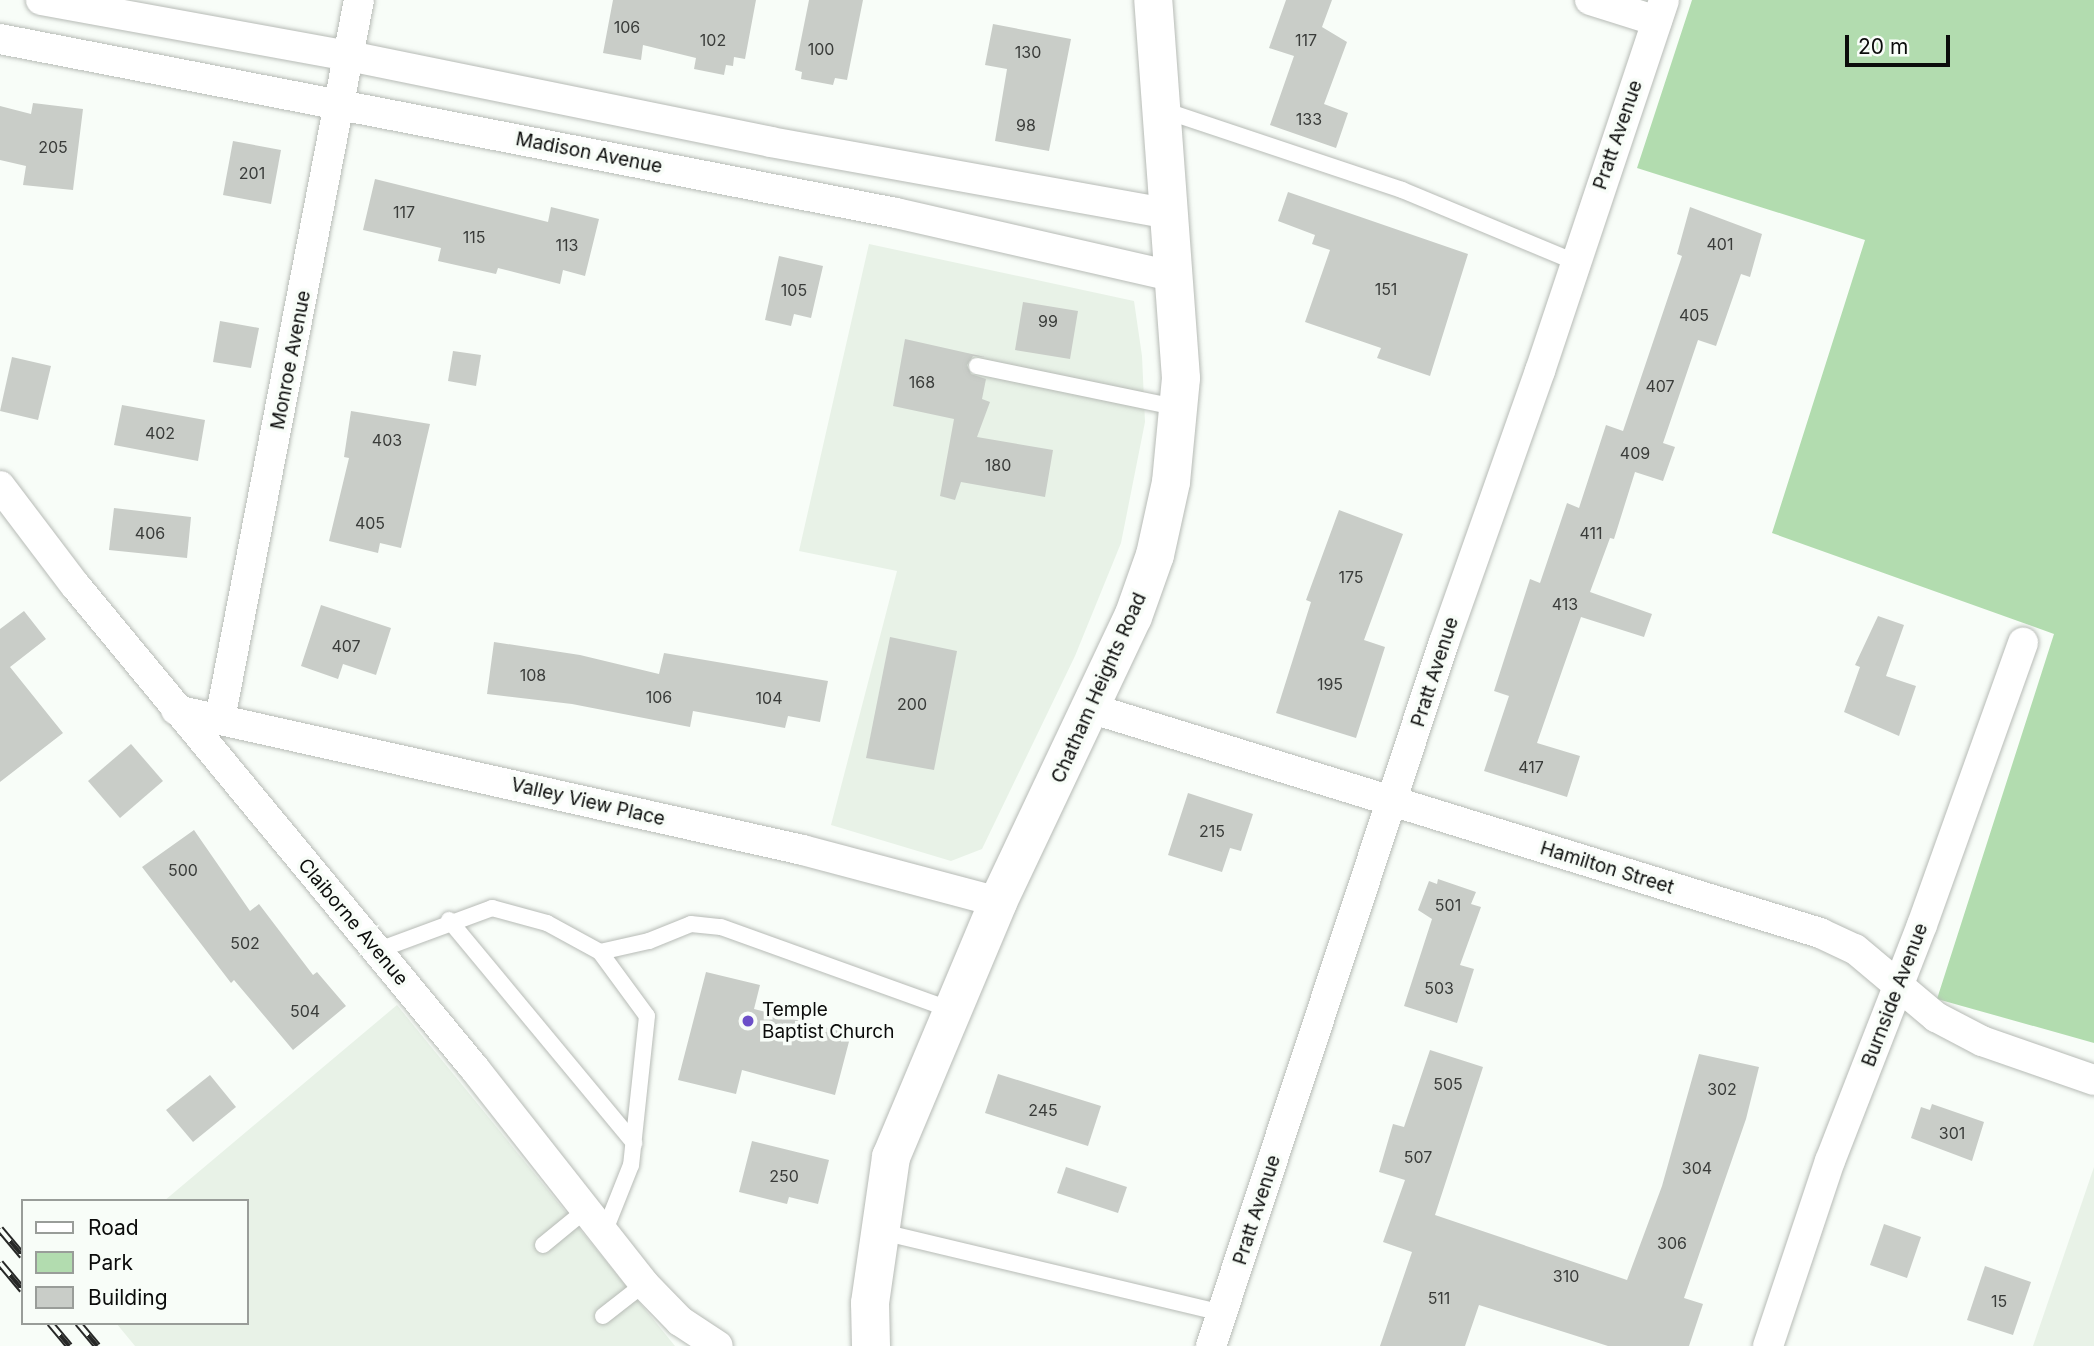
<!DOCTYPE html>
<html>
<head>
<meta charset="utf-8">
<style>
	body { margin:0 }
	#map { position:relative; width:2094px; height:1346px; overflow:hidden; background:#f8fdf8; font-family:Inter,sans-serif }
	div>[style] { position:absolute }
	[style*='--x'] { left:calc(var(--x)*1px); top:calc(var(--y)*1px); width:calc(var(--w)*1px); rotate:calc(var(--a)*1deg) }
	.built>* { inset:0; background:#e8f2e7 }
	.green>* { inset:0; background:#b2dcaf }
	.building>* { inset:0; background:#c9cdc8 }
	.roads { filter:drop-shadow(0 0 2px #b7bbb6) drop-shadow(0 0 2px #b7bbb6) }
	.service>* { height:16px; margin:-8px; padding:0 8px; transform-origin:8px; border-radius:8px; background:#fff }
	.minor>* { height:30px; margin:-15px; padding:0 15px; transform-origin:15px; border-radius:15px; background:#fff }
	.secondary>* { height:38px; margin:-19px; padding:0 19px; transform-origin:19px; border-radius:19px; background:#fff }
	.rail>* { height:8px; margin-top:-4px; transform-origin:0; background:repeating-linear-gradient(90deg,#f8fdf8 0 16px,#272827 0 32px); box-sizing:border-box; border-block:2px solid #272827 }
	.dots>* { width:19px; height:19px; translate:-50% -50%; box-sizing:border-box; border:4px solid #f8fdf8; border-radius:50% }
	span { translate:-50% -50%; white-space:nowrap; text-align:center; line-height:1.15; -webkit-text-stroke:7px #f8fdf8; paint-order:stroke }
	.number-label { font-size:16px; color:#3a3c3a }
	.number-label span { -webkit-text-stroke-width:0 }
	.street-label { font-size:19px; color:#0b0c0b }
	.poi-label { font-size:19px; color:#0b0c0b }
	.left { translate:0 -50%; text-align:left }
	.legend { position:absolute; left:21px; top:1199px; width:228px; height:126px; box-sizing:border-box; background:#f8fdf8; border:2px solid #999d99; margin:0; padding:9px 12px; list-style:none; font-size:21px; color:#0b0c0b }
	.legend li { display:flex; align-items:center; gap:14px; height:35px }
	.legend b { width:35px; border:2px solid #999d99 }
	.scale { position:absolute; left:1845px; top:35px; width:105px; height:32px; box-sizing:border-box; border:4px solid #0b0c0b; border-top:0; padding-left:9px; font-size:21px; line-height:24px; white-space:nowrap; color:#0b0c0b; -webkit-text-stroke:5px #f8fdf8; paint-order:stroke }
</style>
</head>
<body>
<div id="map">
	<div class="built">
		<i style="clip-path:polygon(869px 244px,1134px 301px,1142px 356px,1145px 422px,1121px 543px,1075px 656px,982px 849px,951px 861px,831px 825px,897px 571px,799px 551px)"></i>
		<i style="clip-path:polygon(397px 1005px,675px 1346px,135px 1346px,116px 1323px,247px 1323px,247px 1201px,164px 1201px)"></i>
		<i style="clip-path:polygon(2094px 1167px,2094px 1346px,2033px 1346px)"></i>
	</div>
	<div class="green">
		<i style="clip-path:polygon(1692px 0,2094px 0,2094px 1043px,1937px 999px,2054px 634px,1772px 533px,1865px 240px,1637px 168px)"></i>
	</div>
	<div class="building">
		<i style="clip-path:polygon(613px 0,756px 0,745px 59px,734px 57px,733px 66px,726px 65px,724px 75px,694px 69px,696px 58px,643px 45px,641px 60px,603px 53px)"></i>
		<i style="clip-path:polygon(809px 0,863px 0,847px 80px,835px 78px,833px 85px,801px 79px,802px 72px,795px 70px)"></i>
		<i style="clip-path:polygon(1286px 0,1332px 0,1322px 27px,1347px 42px,1324px 104px,1348px 113px,1336px 148px,1270px 125px,1294px 56px,1269px 48px)"></i>
		<i style="clip-path:polygon(993px 24px,1071px 39px,1049px 151px,995px 141px,1007px 69px,985px 65px)"></i>
		<i style="clip-path:polygon(33px 103px,83px 109px,73px 190px,23px 185px,26px 166px,0 160px,0 106px,31px 114px)"></i>
		<i style="clip-path:polygon(233px 141px,281px 150px,271px 204px,223px 195px)"></i>
		<i style="clip-path:polygon(375px 179px,548px 222px,551px 207px,599px 219px,585px 276px,563px 270px,560px 284px,498px 268px,496px 274px,438px 261px,441px 248px,363px 230px)"></i>
		<i style="clip-path:polygon(1288px 192px,1468px 254px,1430px 376px,1377px 358px,1381px 348px,1305px 322px,1330px 250px,1312px 244px,1315px 235px,1278px 221px)"></i>
		<i style="clip-path:polygon(1690px 207px,1762px 234px,1750px 277px,1741px 274px,1716px 346px,1698px 340px,1663px 443px,1675px 447px,1663px 481px,1635px 472px,1614px 539px,1610px 538px,1590px 592px,1652px 614px,1644px 637px,1581px 617px,1563px 668px,1537px 743px,1580px 756px,1567px 797px,1484px 771px,1509px 696px,1494px 691px,1530px 579px,1540px 583px,1567px 503px,1579px 508px,1606px 425px,1623px 431px,1682px 256px,1677px 254px)"></i>
		<i style="clip-path:polygon(779px 256px,823px 266px,811px 318px,794px 314px,791px 326px,765px 320px)"></i>
		<i style="clip-path:polygon(1023px 302px,1078px 311px,1070px 359px,1015px 350px)"></i>
		<i style="clip-path:polygon(220px 321px,259px 328px,251px 368px,213px 362px)"></i>
		<i style="clip-path:polygon(905px 339px,985px 357px,973px 356px,967px 365px,971px 374px,986px 379px,982px 399px,990px 402px,977px 437px,1053px 450px,1045px 497px,961px 482px,955px 500px,940px 496px,954px 419px,893px 406px)"></i>
		<i style="clip-path:polygon(453px 351px,481px 355px,476px 386px,448px 381px)"></i>
		<i style="clip-path:polygon(12px 357px,51px 366px,38px 420px,0 411px)"></i>
		<i style="clip-path:polygon(122px 405px,205px 420px,198px 461px,114px 445px)"></i>
		<i style="clip-path:polygon(351px 411px,430px 424px,401px 548px,380px 543px,378px 553px,329px 541px,349px 458px,344px 457px)"></i>
		<i style="clip-path:polygon(114px 508px,191px 517px,187px 558px,109px 550px)"></i>
		<i style="clip-path:polygon(1339px 510px,1403px 534px,1364px 640px,1385px 647px,1356px 738px,1276px 713px,1311px 602px,1306px 600px)"></i>
		<i style="clip-path:polygon(321px 605px,391px 628px,376px 675px,343px 664px,338px 679px,301px 666px)"></i>
		<i style="clip-path:polygon(24px 611px,46px 639px,10px 667px,63px 733px,0 782px,0 629px)"></i>
		<i style="clip-path:polygon(1878px 616px,1904px 625px,1886px 676px,1916px 686px,1899px 736px,1844px 712px,1860px 667px,1855px 665px)"></i>
		<i style="clip-path:polygon(890px 637px,957px 651px,934px 770px,866px 758px)"></i>
		<i style="clip-path:polygon(494px 642px,580px 655px,659px 674px,664px 653px,828px 681px,820px 722px,788px 716px,785px 728px,693px 711px,690px 727px,572px 704px,487px 694px)"></i>
		<i style="clip-path:polygon(131px 744px,163px 781px,120px 818px,88px 781px)"></i>
		<i style="clip-path:polygon(1188px 793px,1253px 814px,1241px 851px,1230px 848px,1222px 872px,1168px 855px)"></i>
		<i style="clip-path:polygon(194px 830px,250px 911px,259px 904px,313px 975px,317px 972px,346px 1006px,293px 1050px,234px 980px,231px 983px,142px 867px)"></i>
		<i style="clip-path:polygon(1438px 879px,1476px 892px,1471px 904px,1481px 907px,1460px 965px,1474px 969px,1457px 1023px,1404px 1006px,1432px 919px,1418px 910px,1429px 881px,1437px 884px)"></i>
		<i style="clip-path:polygon(706px 972px,760px 985px,754px 1009px,851px 1034px,835px 1095px,742px 1070px,736px 1094px,678px 1080px)"></i>
		<i style="clip-path:polygon(1430px 1050px,1483px 1067px,1435px 1215px,1627px 1280px,1662px 1186px,1699px 1054px,1759px 1067px,1746px 1119px,1684px 1298px,1703px 1304px,1689px 1346px,1608px 1346px,1479px 1305px,1465px 1346px,1380px 1346px,1412px 1252px,1383px 1242px,1405px 1180px,1379px 1172px,1393px 1124px,1404px 1127px)"></i>
		<i style="clip-path:polygon(998px 1074px,1101px 1106px,1088px 1146px,985px 1113px)"></i>
		<i style="clip-path:polygon(210px 1075px,236px 1107px,193px 1142px,166px 1110px)"></i>
		<i style="clip-path:polygon(1932px 1104px,1984px 1122px,1972px 1161px,1911px 1138px,1921px 1107px,1930px 1110px)"></i>
		<i style="clip-path:polygon(752px 1141px,829px 1160px,818px 1204px,789px 1197px,787px 1204px,739px 1192px)"></i>
		<i style="clip-path:polygon(1066px 1167px,1127px 1187px,1118px 1213px,1057px 1193px)"></i>
		<i style="clip-path:polygon(1884px 1224px,1921px 1237px,1907px 1278px,1870px 1265px)"></i>
		<i style="clip-path:polygon(1985px 1266px,2031px 1282px,2013px 1335px,1967px 1320px)"></i>
	</div>
	<div class="roads">
		<div class="service">
			<i style="--x:1160;--y:109;--w:255;--a:18.5"></i>
			<i style="--x:1402;--y:190;--w:187;--a:22.6"></i>
			<i style="--x:977;--y:366;--w:207;--a:11.7"></i>
			<i style="--x:449;--y:920;--w:290;--a:50.3"></i>
			<i style="--x:376;--y:951;--w:124;--a:-20.3"></i>
			<i style="--x:492;--y:908;--w:57;--a:15.3"></i>
			<i style="--x:547;--y:923;--w:60;--a:28.7"></i>
			<i style="--x:600;--y:952;--w:79;--a:53.7"></i>
			<i style="--x:647;--y:1016;--w:150;--a:96.1"></i>
			<i style="--x:631;--y:1165;--w:73;--a:111.7"></i>
			<i style="--x:600;--y:952;--w:50;--a:-12.7"></i>
			<i style="--x:649;--y:941;--w:45;--a:-22"></i>
			<i style="--x:691;--y:924;--w:30;--a:6"></i>
			<i style="--x:721;--y:927;--w:245;--a:19.8"></i>
			<i style="--x:878;--y:1231;--w:355;--a:13.4"></i>
			<i style="--x:543;--y:1245;--w:57;--a:-39.3"></i>
			<i style="--x:603;--y:1316;--w:52;--a:-38"></i>
		</div>
		<div class="minor">
			<i style="--x:41;--y:0;--w:313;--a:10.3"></i>
			<i style="--x:349;--y:56;--w:430;--a:11.5"></i>
			<i style="--x:770;--y:142;--w:405;--a:10.2"></i>
			<i style="--x:1590;--y:0;--w:70;--a:17.4"></i>
			<i style="--x:0;--y:39;--w:913;--a:10.99"></i>
			<i style="--x:896;--y:213;--w:286;--a:12.9"></i>
			<i style="--x:0;--y:486;--w:124;--a:52.9"></i>
			<i style="--x:75;--y:585;--w:628;--a:50.43"></i>
			<i style="--x:475;--y:1069;--w:273;--a:51.8"></i>
			<i style="--x:644;--y:1284;--w:52;--a:45.8"></i>
			<i style="--x:680;--y:1321;--w:45;--a:33.3"></i>
			<i style="--x:1093;--y:709;--w:761;--a:17.12"></i>
			<i style="--x:1820;--y:933;--w:38;--a:25"></i>
			<i style="--x:1855;--y:949;--w:106;--a:40"></i>
			<i style="--x:1936;--y:1017;--w:52;--a:27.6"></i>
			<i style="--x:1982;--y:1041;--w:119;--a:19.2"></i>
			<i style="--x:176;--y:710;--w:642;--a:12.59"></i>
			<i style="--x:803;--y:850;--w:202;--a:14.9"></i>
			<i style="--x:220;--y:719;--w:732;--a:-79.06"></i>
			<i style="--x:1211;--y:1346;--w:742;--a:-71.69"></i>
			<i style="--x:1444;--y:642;--w:288;--a:-70.5"></i>
			<i style="--x:1540;--y:371;--w:391;--a:-71.5"></i>
			<i style="--x:1768;--y:1346;--w:195;--a:-71.5"></i>
			<i style="--x:1830;--y:1161;--w:253;--a:-68.7"></i>
			<i style="--x:1922;--y:925;--w:300;--a:-70.3"></i>
		</div>
		<div class="secondary">
			<i style="--x:871;--y:1346;--w:43;--a:-91.3"></i>
			<i style="--x:870;--y:1303;--w:148;--a:-81.8"></i>
			<i style="--x:891;--y:1157;--w:277;--a:-67.2"></i>
			<i style="--x:998;--y:902;--w:315;--a:-64.7"></i>
			<i style="--x:1133;--y:617;--w:66;--a:-70.5"></i>
			<i style="--x:1155;--y:555;--w:75;--a:-77.6"></i>
			<i style="--x:1171;--y:482;--w:104;--a:-84.5"></i>
			<i style="--x:1181;--y:378;--w:379;--a:-94.2"></i>
		</div>
	</div>
	<div class="rail">
		<i style="--x:0;--y:1229;--w:35;--a:50"></i>
		<i style="--x:0;--y:1263;--w:35;--a:50"></i>
		<i style="--x:50;--y:1323;--w:30;--a:50"></i>
		<i style="--x:78;--y:1323;--w:30;--a:50"></i>
	</div>
	<div class="dots">
		<i style="left:748px;top:1021px;background:#6c4fc8"></i>
	</div>
	<div class="number-label">
		<span style="left:627px;top:27px">106</span>
		<span style="left:713px;top:40px">102</span>
		<span style="left:1306px;top:40px">117</span>
		<span style="left:821px;top:49px">100</span>
		<span style="left:1028px;top:52px">130</span>
		<span style="left:1309px;top:119px">133</span>
		<span style="left:1026px;top:125px">98</span>
		<span style="left:53px;top:147px">205</span>
		<span style="left:252px;top:173px">201</span>
		<span style="left:404px;top:212px">117</span>
		<span style="left:474px;top:237px">115</span>
		<span style="left:1720px;top:244px">401</span>
		<span style="left:567px;top:245px">113</span>
		<span style="left:1386px;top:289px">151</span>
		<span style="left:794px;top:290px">105</span>
		<span style="left:1694px;top:315px">405</span>
		<span style="left:1048px;top:321px">99</span>
		<span style="left:922px;top:382px">168</span>
		<span style="left:1660px;top:386px">407</span>
		<span style="left:160px;top:433px">402</span>
		<span style="left:387px;top:440px">403</span>
		<span style="left:1635px;top:453px">409</span>
		<span style="left:998px;top:465px">180</span>
		<span style="left:370px;top:523px">405</span>
		<span style="left:150px;top:533px">406</span>
		<span style="left:1591px;top:533px">411</span>
		<span style="left:1351px;top:577px">175</span>
		<span style="left:1565px;top:604px">413</span>
		<span style="left:346px;top:646px">407</span>
		<span style="left:533px;top:675px">108</span>
		<span style="left:1330px;top:684px">195</span>
		<span style="left:659px;top:697px">106</span>
		<span style="left:769px;top:698px">104</span>
		<span style="left:912px;top:704px">200</span>
		<span style="left:1531px;top:767px">417</span>
		<span style="left:1212px;top:831px">215</span>
		<span style="left:183px;top:870px">500</span>
		<span style="left:1448px;top:905px">501</span>
		<span style="left:245px;top:943px">502</span>
		<span style="left:1439px;top:988px">503</span>
		<span style="left:305px;top:1011px">504</span>
		<span style="left:1448px;top:1084px">505</span>
		<span style="left:1722px;top:1089px">302</span>
		<span style="left:1043px;top:1110px">245</span>
		<span style="left:1952px;top:1133px">301</span>
		<span style="left:1418px;top:1157px">507</span>
		<span style="left:1697px;top:1168px">304</span>
		<span style="left:784px;top:1176px">250</span>
		<span style="left:1672px;top:1243px">306</span>
		<span style="left:1566px;top:1276px">310</span>
		<span style="left:1439px;top:1298px">511</span>
		<span style="left:1999px;top:1301px">15</span>
	</div>
	<div class="street-label">
		<span style="left:1618px;top:135px;rotate:-71deg">Pratt Avenue</span>
		<span style="left:589px;top:153px;rotate:11deg">Madison Avenue</span>
		<span style="left:291px;top:360px;rotate:-79deg">Monroe Avenue</span>
		<span style="left:1435px;top:672px;rotate:-72deg">Pratt Avenue</span>
		<span style="left:1099px;top:688px;rotate:-66deg">Chatham Heights Road</span>
		<span style="left:588px;top:802px;rotate:13deg">Valley View Place</span>
		<span style="left:1607px;top:868px;rotate:17deg">Hamilton Street</span>
		<span style="left:353px;top:922px;rotate:50deg">Claiborne Avenue</span>
		<span style="left:1895px;top:995px;rotate:-69deg">Burnside Avenue</span>
		<span style="left:1257px;top:1210px;rotate:-72deg">Pratt Avenue</span>
	</div>
	<div class="poi-label">
		<span class="left" style="left:762px;top:1021px">Temple<br>Baptist Church</span>
	</div>
	<ul class="legend">
	<li><b style="height:9px;background:#fff"></b>Road</li>
	<li><b style="height:19px;background:#b2dcaf"></b>Park</li>
	<li><b style="height:19px;background:#c9cdc8"></b>Building</li>
	</ul>
	<div class="scale">20 m</div>
</div>
</body>
</html>
